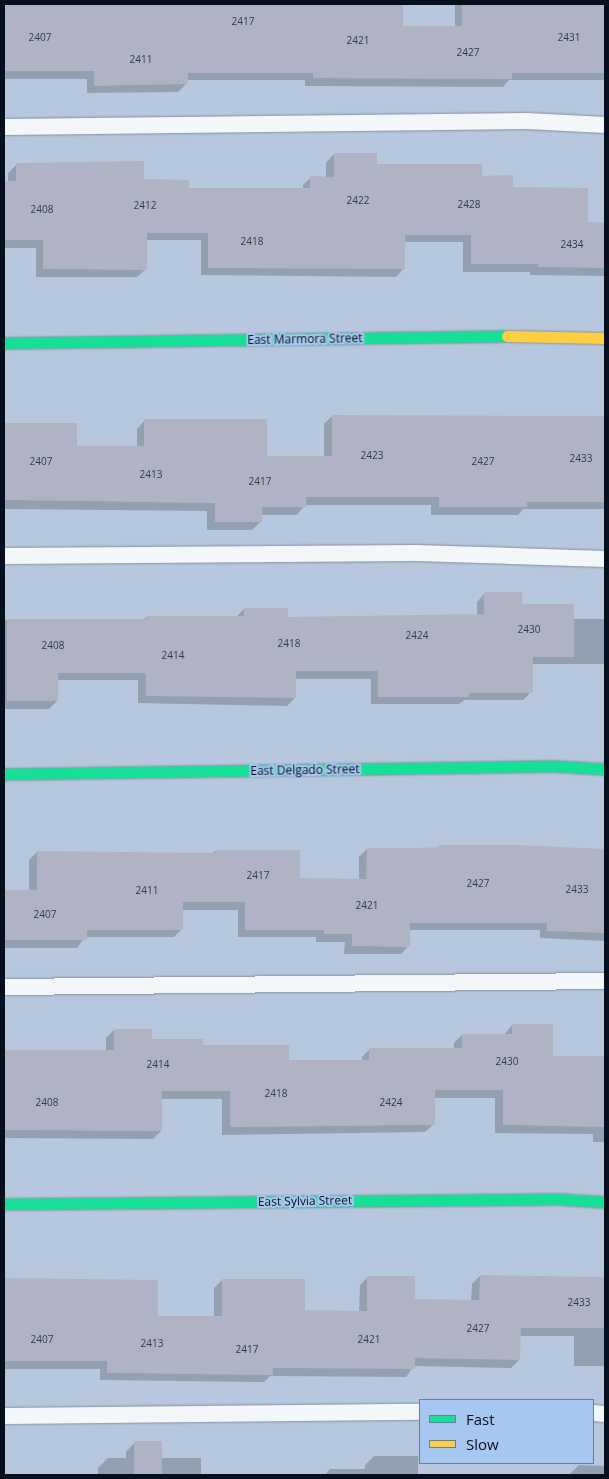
<!DOCTYPE html>
<html>
<head>
<meta charset="utf-8">
<style>
	body { margin:0 }
	#map { position:relative; width:609px; height:1479px; overflow:hidden; background:#b7c8de; font-family:"Open Sans",sans-serif }
	div>[style] { position:absolute }
	[style*='--x'] { left:calc(var(--x)*1px); top:calc(var(--y)*1px); width:calc(var(--w)*1px); rotate:calc(var(--a)*1deg) }
	.shadow>* { inset:0; background:#0003 }
	.building>* { inset:0; background:#b0b3c4 }
	.roads { filter:drop-shadow(0 0 1px #8592a3) drop-shadow(0 0 1px #8592a3) }
	.lane>* { height:16px; margin:-8px; padding:0 8px; transform-origin:8px; border-radius:8px; background:#f4f7fa }
	.fast>* { height:11px; margin:-5.5px; padding:0 5.5px; transform-origin:5.5px; border-radius:5.5px; background:#16e098 }
	.slow>* { height:11px; margin:-5.5px; padding:0 5.5px; transform-origin:5.5px; border-radius:5.5px; background:#ffcf43 }
	span { translate:-50% -50%; white-space:nowrap; text-align:center; line-height:1.15; -webkit-text-stroke:4px #a6c7ef; paint-order:stroke }
	.number-label { font-size:10px; color:#303948 }
	.number-label span { -webkit-text-stroke-width:0 }
	.street-label { font-size:12px; color:#050f1d }
	.frame { position:absolute; inset:0; border:5px solid #050f1d; pointer-events:none }
	.legend { position:absolute; left:419px; top:1399px; width:175px; height:65px; box-sizing:border-box; background:#a6c7ef; border:1px solid #667d9b; margin:0; padding:6px 9px; list-style:none; font-size:15px; color:#050f1d }
	.legend li { display:flex; align-items:center; gap:10px; height:25px }
	.legend b { width:25px; border:1px solid #667d9b }
</style>
</head>
<body>
<div id="map">
	<div class="shadow">
		<i style="clip-path:polygon(4px 4px,402px 4px,402px 27px,455px 27px,455px 4px,605px 4px,605px 80px,509px 80px,503px 87px,305px 86px,305px 80px,186px 80px,186px 84px,178px 92px,87px 93px,87px 79px,4px 79px)"></i>
		<i style="clip-path:polygon(334px 154px,375px 165px,481px 177px,512px 189px,587px 223px,605px 224px,605px 276px,530px 275px,530px 272px,463px 272px,463px 242px,404px 242px,404px 268px,396px 277px,201px 275px,201px 240px,146px 240px,146px 269px,137px 277px,36px 277px,36px 248px,4px 248px,4px 182px,8px 182px,8px 173px,17px 164px,143px 180px,187px 189px,303px 189px,303px 185px,311px 177px,326px 178px,326px 163px)"></i>
		<i style="clip-path:polygon(332px 416px,605px 417px,605px 509px,523px 509px,518px 515px,431px 515px,431px 505px,305px 505px,297px 515px,260px 515px,260px 522px,252px 530px,207px 530px,207px 511px,4px 509px,5px 424px,76px 448px,137px 448px,137px 429px,145px 420px,266px 457px,324px 457px,324px 424px)"></i>
		<i style="clip-path:polygon(485px 593px,573px 619px,605px 619px,605px 664px,531px 664px,531px 692px,523px 700px,464px 700px,459px 704px,371px 704px,371px 679px,295px 679px,295px 698px,287px 706px,138px 703px,138px 680px,57px 680px,57px 701px,49px 709px,4px 709px,4px 620px,143px 620px,146px 617px,236px 617px,244px 609px,287px 619px,477px 616px,477px 602px)"></i>
		<i style="clip-path:polygon(517px 846px,605px 850px,605px 941px,540px 938px,540px 930px,409px 930px,409px 946px,401px 954px,344px 954px,345px 942px,316px 942px,316px 937px,238px 937px,238px 910px,182px 910px,182px 929px,174px 937px,85px 937px,77px 948px,4px 948px,4px 891px,29px 891px,29px 860px,37px 852px,212px 854px,215px 851px,299px 879px,359px 880px,359px 857px,367px 849px)"></i>
		<i style="clip-path:polygon(512px 1025px,552px 1057px,605px 1057px,605px 1142px,593px 1142px,593px 1134px,495px 1133px,495px 1098px,434px 1098px,434px 1124px,425px 1132px,222px 1135px,222px 1099px,161px 1099px,161px 1131px,153px 1139px,4px 1138px,4px 1051px,106px 1051px,106px 1038px,114px 1030px,150px 1040px,201px 1046px,288px 1061px,362px 1061px,362px 1057px,370px 1049px,454px 1049px,454px 1043px,462px 1035px,504px 1035px)"></i>
		<i style="clip-path:polygon(480px 1276px,605px 1279px,605px 1366px,574px 1366px,574px 1336px,520px 1336px,519px 1360px,511px 1368px,414px 1366px,406px 1377px,270px 1376px,264px 1382px,100px 1380px,100px 1369px,4px 1369px,4px 1279px,157px 1281px,157px 1317px,214px 1317px,214px 1288px,222px 1280px,303px 1312px,359px 1312px,360px 1285px,368px 1277px,414px 1300px,471px 1301px,472px 1284px)"></i>
		<i style="clip-path:polygon(135px 1442px,161px 1458px,201px 1458px,201px 1475px,325px 1475px,330px 1469px,365px 1469px,365px 1465px,374px 1456px,418px 1456px,418px 1475px,98px 1475px,98px 1468px,108px 1458px,126px 1458px,126px 1452px)"></i>
		<i style="clip-path:polygon(579px 1465px,605px 1466px,605px 1475px,569px 1475px)"></i>
	</div>
	<div class="building">
		<i style="clip-path:polygon(4px 4px,403px 4px,403px 26px,462px 26px,462px 4px,605px 4px,605px 73px,512px 73px,512px 79px,313px 78px,313px 73px,188px 73px,188px 84px,94px 86px,94px 71px,4px 71px)"></i>
		<i style="clip-path:polygon(334px 153px,377px 153px,377px 164px,482px 164px,482px 176px,513px 175px,513px 187px,588px 188px,588px 222px,605px 223px,605px 268px,538px 267px,538px 264px,471px 264px,471px 235px,405px 235px,405px 269px,208px 268px,208px 233px,147px 233px,147px 270px,43px 269px,43px 240px,4px 240px,4px 181px,16px 181px,16px 163px,144px 161px,144px 179px,189px 180px,189px 188px,310px 188px,310px 176px,334px 177px)"></i>
		<i style="clip-path:polygon(332px 415px,605px 416px,605px 502px,527px 502px,527px 507px,439px 507px,439px 497px,306px 497px,306px 507px,262px 507px,262px 522px,215px 522px,215px 503px,5px 500px,5px 423px,77px 423px,77px 446px,144px 446px,144px 419px,267px 419px,267px 456px,332px 456px)"></i>
		<i style="clip-path:polygon(484px 592px,522px 592px,522px 604px,574px 604px,574px 657px,533px 657px,533px 693px,469px 693px,469px 697px,378px 697px,378px 671px,296px 671px,296px 698px,146px 696px,146px 673px,58px 673px,58px 701px,7px 701px,7px 619px,146px 619px,146px 616px,244px 616px,244px 608px,288px 608px,288px 617px,484px 614px)"></i>
		<i style="clip-path:polygon(439px 845px,517px 845px,605px 849px,605px 933px,547px 931px,547px 923px,410px 923px,410px 947px,352px 946px,352px 934px,324px 934px,324px 930px,245px 930px,245px 902px,183px 902px,183px 930px,87px 930px,87px 940px,4px 940px,4px 890px,37px 890px,37px 851px,215px 853px,215px 850px,300px 850px,300px 878px,366px 879px,367px 848px,439px 848px)"></i>
		<i style="clip-path:polygon(512px 1024px,553px 1024px,553px 1056px,605px 1056px,605px 1127px,503px 1125px,503px 1090px,435px 1090px,435px 1125px,230px 1127px,230px 1091px,162px 1091px,162px 1131px,4px 1130px,4px 1050px,114px 1050px,114px 1029px,152px 1029px,152px 1039px,203px 1039px,203px 1045px,289px 1045px,289px 1060px,369px 1060px,369px 1048px,462px 1048px,462px 1034px,512px 1034px)"></i>
		<i style="clip-path:polygon(480px 1275px,605px 1277px,605px 1328px,521px 1328px,520px 1360px,415px 1358px,415px 1369px,273px 1368px,273px 1375px,107px 1373px,107px 1361px,4px 1361px,4px 1278px,158px 1280px,158px 1316px,222px 1316px,222px 1279px,305px 1279px,305px 1310px,367px 1311px,367px 1276px,415px 1276px,415px 1299px,479px 1300px)"></i>
		<i style="clip-path:polygon(134px 1441px,162px 1441px,162px 1475px,134px 1475px)"></i>
	</div>
	<div class="roads">
		<div class="lane">
			<i style="--x:4;--y:127;--w:523;--a:-0.66"></i>
			<i style="--x:527;--y:121;--w:78;--a:2.9"></i>
			<i style="--x:4;--y:556;--w:412;--a:-0.4"></i>
			<i style="--x:416;--y:553;--w:189;--a:1.8"></i>
			<i style="--x:4;--y:987;--w:601;--a:-0.57"></i>
			<i style="--x:593;--y:1413;--w:12;--a:5"></i>
			<i style="--x:4;--y:1416;--w:416;--a:-0.6"></i>
		</div>
		<div class="fast">
			<i style="--x:4;--y:343;--w:503;--a:-0.8"></i>
			<i style="--x:4;--y:774;--w:549;--a:-0.83"></i>
			<i style="--x:553;--y:766;--w:52;--a:3.3"></i>
			<i style="--x:4;--y:1204;--w:554;--a:-0.52"></i>
			<i style="--x:558;--y:1199;--w:47;--a:3.7"></i>
		</div>
		<div class="slow">
			<i style="--x:507;--y:336;--w:98;--a:1.2"></i>
		</div>
	</div>
	<div class="number-label">
		<span style="left:243px;top:22px">2417</span>
		<span style="left:40px;top:38px">2407</span>
		<span style="left:569px;top:38px">2431</span>
		<span style="left:358px;top:41px">2421</span>
		<span style="left:468px;top:53px">2427</span>
		<span style="left:141px;top:60px">2411</span>
		<span style="left:358px;top:201px">2422</span>
		<span style="left:469px;top:205px">2428</span>
		<span style="left:145px;top:206px">2412</span>
		<span style="left:42px;top:210px">2408</span>
		<span style="left:252px;top:242px">2418</span>
		<span style="left:572px;top:245px">2434</span>
		<span style="left:372px;top:456px">2423</span>
		<span style="left:581px;top:459px">2433</span>
		<span style="left:41px;top:462px">2407</span>
		<span style="left:483px;top:462px">2427</span>
		<span style="left:151px;top:475px">2413</span>
		<span style="left:260px;top:482px">2417</span>
		<span style="left:529px;top:630px">2430</span>
		<span style="left:417px;top:636px">2424</span>
		<span style="left:289px;top:644px">2418</span>
		<span style="left:53px;top:646px">2408</span>
		<span style="left:173px;top:656px">2414</span>
		<span style="left:258px;top:876px">2417</span>
		<span style="left:478px;top:884px">2427</span>
		<span style="left:577px;top:890px">2433</span>
		<span style="left:147px;top:891px">2411</span>
		<span style="left:367px;top:906px">2421</span>
		<span style="left:45px;top:915px">2407</span>
		<span style="left:507px;top:1062px">2430</span>
		<span style="left:158px;top:1065px">2414</span>
		<span style="left:276px;top:1094px">2418</span>
		<span style="left:47px;top:1103px">2408</span>
		<span style="left:391px;top:1103px">2424</span>
		<span style="left:579px;top:1303px">2433</span>
		<span style="left:478px;top:1329px">2427</span>
		<span style="left:42px;top:1340px">2407</span>
		<span style="left:369px;top:1340px">2421</span>
		<span style="left:152px;top:1344px">2413</span>
		<span style="left:247px;top:1350px">2417</span>
	</div>
	<div class="street-label">
		<span style="left:305px;top:339px;rotate:-1deg">East Marmora Street</span>
		<span style="left:305px;top:770px;rotate:-1deg">East Delgado Street</span>
		<span style="left:305px;top:1201px;rotate:-1deg">East Sylvia Street</span>
	</div>
	<div class="frame"></div>
	<ul class="legend">
	<li><b style="height:6px;background:#16e098"></b>Fast</li>
	<li><b style="height:6px;background:#ffcf43"></b>Slow</li>
	</ul>
</div>
</body>
</html>
